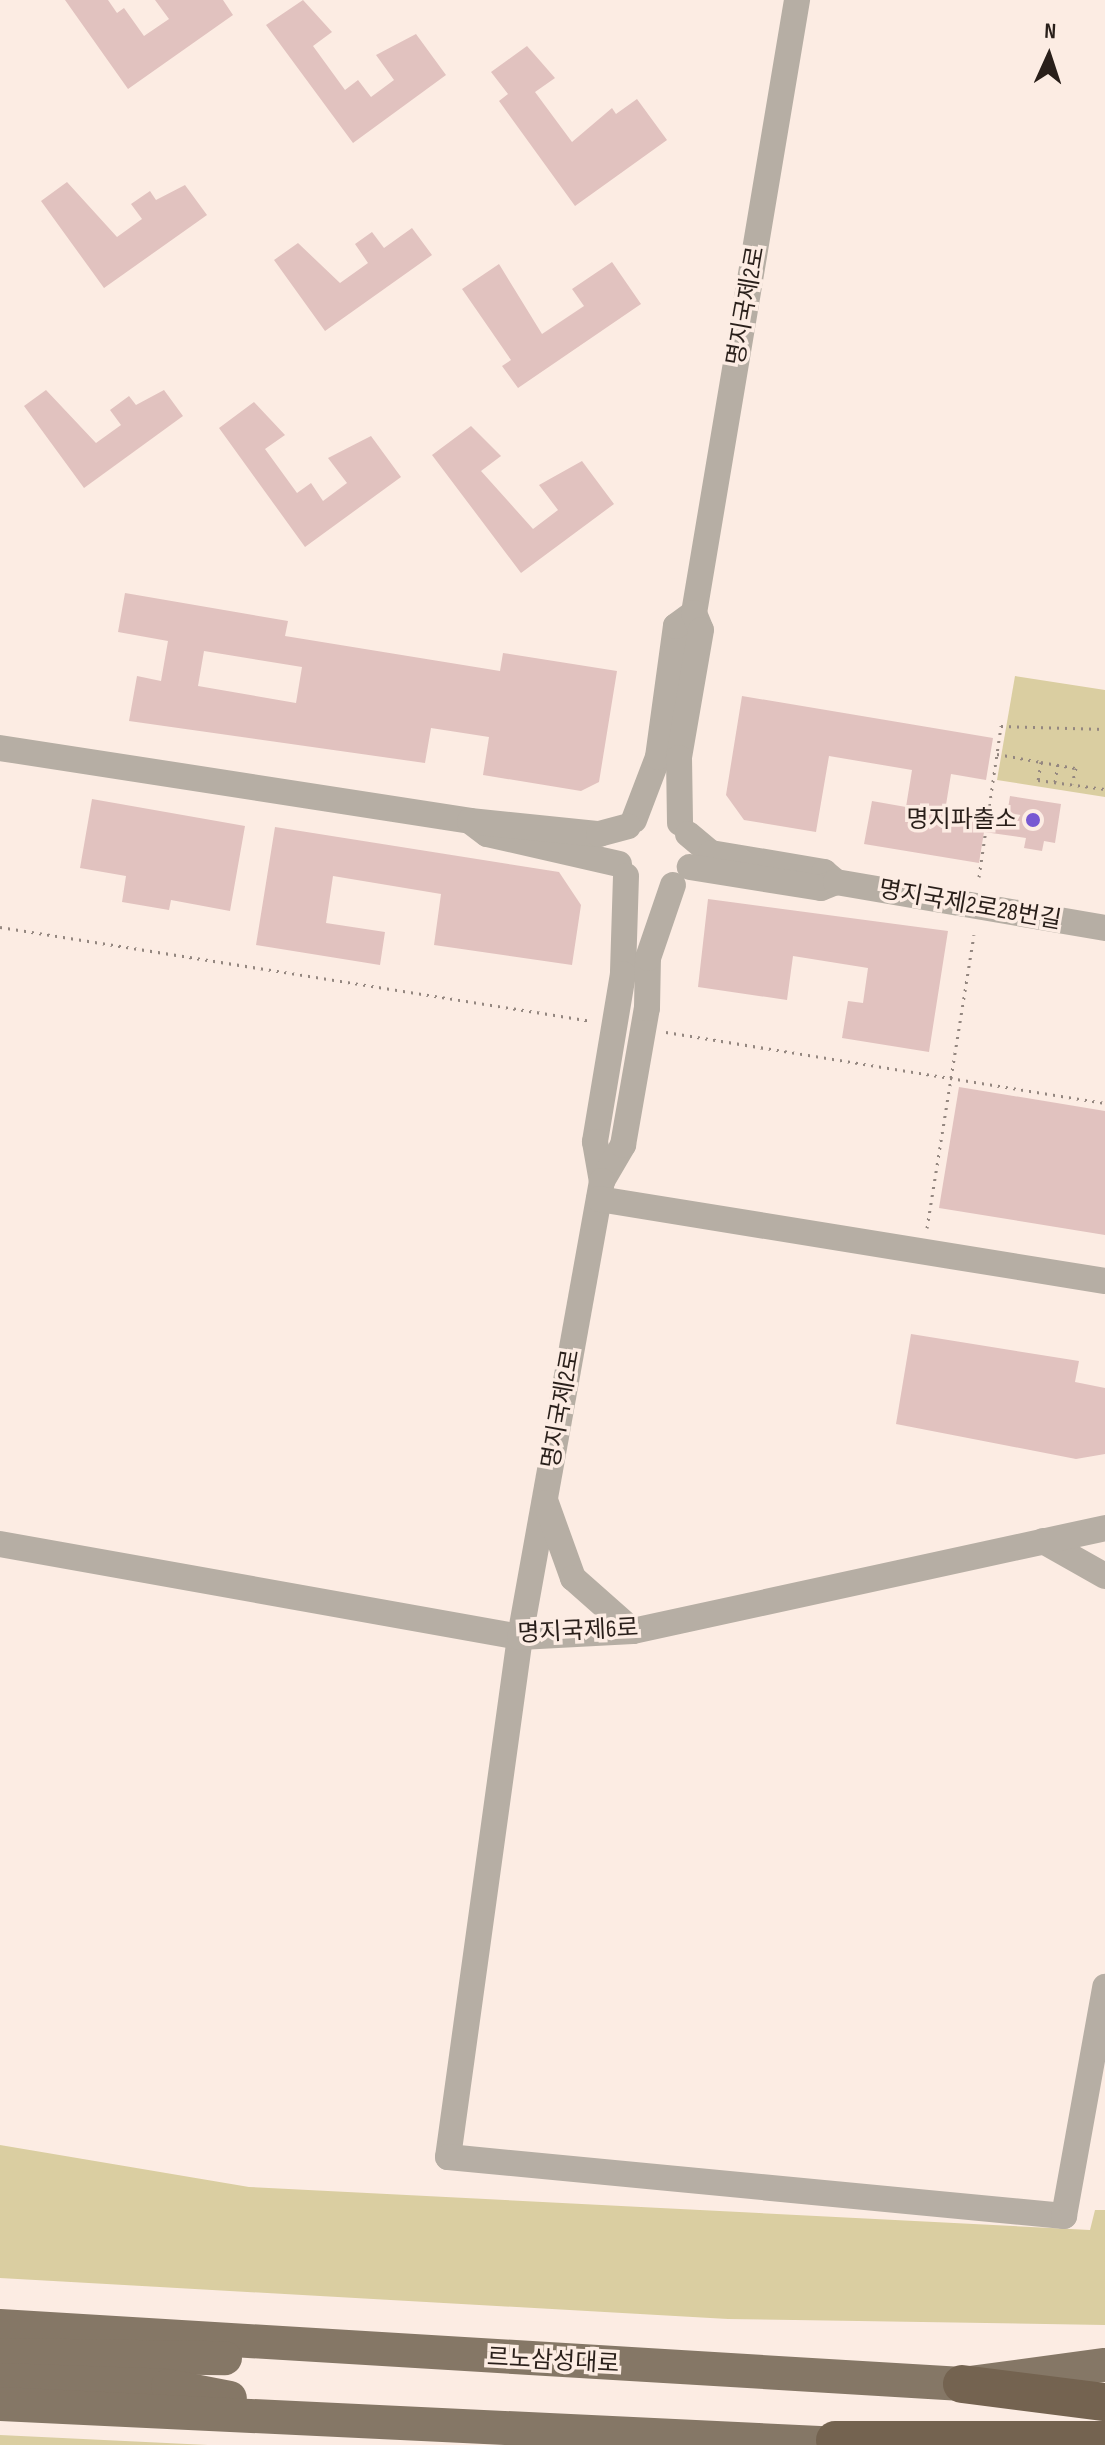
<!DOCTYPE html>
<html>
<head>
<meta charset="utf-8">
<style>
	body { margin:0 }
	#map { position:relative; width:1105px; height:2445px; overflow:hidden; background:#fcece3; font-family:"Sofia Sans Condensed","Noto Sans KR",sans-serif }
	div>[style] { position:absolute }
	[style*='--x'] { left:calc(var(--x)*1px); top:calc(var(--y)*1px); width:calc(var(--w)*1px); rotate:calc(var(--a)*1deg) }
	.green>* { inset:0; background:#dacea1 }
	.building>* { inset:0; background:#e1c2bf }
	.path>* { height:3px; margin-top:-1.5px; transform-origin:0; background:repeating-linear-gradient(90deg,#948780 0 2px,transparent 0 8px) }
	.minor>* { height:26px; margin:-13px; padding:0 13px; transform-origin:13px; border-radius:13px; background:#b6aea4 }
	.major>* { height:34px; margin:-17px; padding:0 17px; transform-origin:17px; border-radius:17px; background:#857766 }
	.highway>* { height:38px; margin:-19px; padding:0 19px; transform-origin:19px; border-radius:19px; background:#746350 }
	.dots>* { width:22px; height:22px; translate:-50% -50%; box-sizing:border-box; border:4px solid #fcece3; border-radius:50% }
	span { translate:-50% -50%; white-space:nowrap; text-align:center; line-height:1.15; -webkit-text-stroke:7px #fcece3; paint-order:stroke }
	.street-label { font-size:24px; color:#291f1a }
	.poi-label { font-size:24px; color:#291f1a }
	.right { translate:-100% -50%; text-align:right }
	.north { position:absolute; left:1009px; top:16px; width:80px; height:80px; -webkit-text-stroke:6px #fcece3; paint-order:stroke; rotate:3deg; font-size:22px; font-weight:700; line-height:32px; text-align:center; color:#291f1a }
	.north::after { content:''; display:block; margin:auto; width:28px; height:36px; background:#291f1a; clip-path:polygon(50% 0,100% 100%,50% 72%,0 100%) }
</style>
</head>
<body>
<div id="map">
	<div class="green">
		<i style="clip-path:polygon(1015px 676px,1105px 690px,1105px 797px,997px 780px)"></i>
		<i style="clip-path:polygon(0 2145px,249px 2187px,1090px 2230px,1095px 2210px,1105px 2210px,1105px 2325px,728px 2319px,0 2278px)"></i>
		<i style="clip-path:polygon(0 2435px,208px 2445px,0 2445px)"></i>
	</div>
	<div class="building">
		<i style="clip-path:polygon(65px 0,108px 0,117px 13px,124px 8px,144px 36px,169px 19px,155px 0,223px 0,233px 15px,128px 89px)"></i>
		<i style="clip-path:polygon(303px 0,332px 32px,313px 46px,345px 90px,358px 80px,371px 97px,394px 80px,376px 55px,416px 34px,446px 75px,353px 143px,266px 25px)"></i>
		<i style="clip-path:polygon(527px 46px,555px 78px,535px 92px,572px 142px,612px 108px,616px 114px,637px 99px,667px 140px,575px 206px,499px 101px,508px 94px,491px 72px)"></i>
		<i style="clip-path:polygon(67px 182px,117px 237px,142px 219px,131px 204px,150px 191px,156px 200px,185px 185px,207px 215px,104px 288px,41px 201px)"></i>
		<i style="clip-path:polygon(412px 228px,432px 255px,325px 331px,274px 260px,298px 243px,340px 283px,368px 263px,355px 244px,372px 232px,384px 248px)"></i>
		<i style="clip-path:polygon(612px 262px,641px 304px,518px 388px,502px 366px,511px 360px,462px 289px,499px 264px,542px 334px,584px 306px,572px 289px)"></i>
		<i style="clip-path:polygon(46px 390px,96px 443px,121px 425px,110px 410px,129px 396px,136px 405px,164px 390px,183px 416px,84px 488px,24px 406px)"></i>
		<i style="clip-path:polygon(254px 402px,285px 435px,265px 449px,297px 493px,311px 483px,323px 501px,347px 483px,328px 458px,371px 436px,401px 477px,305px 547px,219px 428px)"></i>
		<i style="clip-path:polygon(471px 426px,501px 456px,481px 471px,533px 529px,558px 510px,539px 485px,582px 461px,614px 504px,521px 573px,432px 455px)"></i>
		<i style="clip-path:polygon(evenodd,125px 593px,288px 621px,285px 636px,500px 671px,503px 653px,617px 671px,599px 782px,581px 791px,483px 775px,489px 737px,431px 728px,425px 763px,129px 721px,137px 676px,161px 681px,168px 641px,118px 632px,125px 593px,204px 651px,302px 667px,296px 703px,198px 686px,204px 651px)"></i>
		<i style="clip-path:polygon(742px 696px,993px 738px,986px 780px,951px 774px,945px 811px,1006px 821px,1010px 796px,1061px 804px,1055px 843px,1044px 841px,1042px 851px,1024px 848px,1026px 838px,984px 832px,979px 863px,864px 844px,872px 801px,906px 807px,912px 770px,829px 756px,816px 832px,744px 820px,726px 795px)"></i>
		<i style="clip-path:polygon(92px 799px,245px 826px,230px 911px,171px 900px,169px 910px,122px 902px,126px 876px,80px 868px)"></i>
		<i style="clip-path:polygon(275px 827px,559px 872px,581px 905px,572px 965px,434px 945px,441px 894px,333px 876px,326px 923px,385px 932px,380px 965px,256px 945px)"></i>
		<i style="clip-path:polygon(708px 899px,948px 931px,929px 1052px,842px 1038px,848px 1001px,863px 1003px,868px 968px,793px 956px,787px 1000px,698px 987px)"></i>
		<i style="clip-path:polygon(959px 1087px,1105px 1111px,1105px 1235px,939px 1208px)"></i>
		<i style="clip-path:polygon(911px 1334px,1079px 1361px,1075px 1382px,1105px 1388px,1105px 1454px,1076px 1459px,896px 1424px)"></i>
	</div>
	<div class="path">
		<i style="--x:997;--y:754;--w:45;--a:10.3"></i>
		<i style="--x:1041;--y:762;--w:18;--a:99"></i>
		<i style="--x:1038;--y:780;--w:68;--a:7.7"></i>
		<i style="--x:1041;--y:762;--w:36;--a:10"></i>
		<i style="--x:1076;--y:768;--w:16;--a:104"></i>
		<i style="--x:1055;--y:782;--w:18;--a:-81"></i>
		<i style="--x:979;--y:877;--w:153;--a:-81.7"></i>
		<i style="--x:1001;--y:726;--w:104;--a:1.7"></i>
		<i style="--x:0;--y:927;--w:599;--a:9.02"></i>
		<i style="--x:666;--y:1032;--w:445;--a:9.2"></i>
		<i style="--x:927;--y:1228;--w:297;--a:-80.9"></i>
	</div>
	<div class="minor">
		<i style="--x:694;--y:613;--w:622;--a:-80.46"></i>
		<i style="--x:0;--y:748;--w:476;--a:8.8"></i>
		<i style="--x:634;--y:820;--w:67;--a:-69.1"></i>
		<i style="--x:658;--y:757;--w:132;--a:-82.2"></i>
		<i style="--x:676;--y:626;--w:22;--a:-36"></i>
		<i style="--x:694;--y:613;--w:18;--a:68"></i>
		<i style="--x:701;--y:630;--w:130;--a:99.8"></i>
		<i style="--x:679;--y:758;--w:65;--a:89.1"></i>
		<i style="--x:688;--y:834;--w:30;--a:40"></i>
		<i style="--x:711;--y:853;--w:115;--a:9.5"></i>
		<i style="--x:824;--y:872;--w:16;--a:40"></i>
		<i style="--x:836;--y:882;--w:16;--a:158"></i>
		<i style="--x:821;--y:888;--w:133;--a:-170.9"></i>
		<i style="--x:619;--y:864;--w:135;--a:-167.2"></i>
		<i style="--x:487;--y:834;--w:21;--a:-143"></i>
		<i style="--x:470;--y:821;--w:130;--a:5.8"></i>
		<i style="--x:599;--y:834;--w:30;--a:-15"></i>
		<i style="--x:626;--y:876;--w:98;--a:91.8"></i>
		<i style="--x:623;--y:974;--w:170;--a:99.5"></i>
		<i style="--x:595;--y:1142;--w:40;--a:80"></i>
		<i style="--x:602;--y:1181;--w:42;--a:-59.7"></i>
		<i style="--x:623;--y:1145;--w:139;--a:-80.1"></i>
		<i style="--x:647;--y:1008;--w:50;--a:-88.9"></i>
		<i style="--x:648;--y:958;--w:77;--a:-71.1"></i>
		<i style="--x:836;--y:882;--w:273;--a:9.7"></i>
		<i style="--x:602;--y:1181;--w:463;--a:100.2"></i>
		<i style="--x:520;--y:1637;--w:525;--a:97.88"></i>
		<i style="--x:448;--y:2157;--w:619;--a:5.47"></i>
		<i style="--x:1064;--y:2216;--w:233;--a:-79.8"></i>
		<i style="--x:599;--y:1199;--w:513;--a:9.21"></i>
		<i style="--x:546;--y:1503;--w:80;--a:70.2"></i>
		<i style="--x:573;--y:1578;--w:80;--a:41.5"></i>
		<i style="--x:1043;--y:1541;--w:71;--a:29.4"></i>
		<i style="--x:0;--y:1544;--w:528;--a:10.14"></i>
		<i style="--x:520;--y:1637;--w:113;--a:-3"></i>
		<i style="--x:633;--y:1631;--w:483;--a:-12.3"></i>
	</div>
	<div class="major">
		<i style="--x:0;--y:2326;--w:964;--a:3.45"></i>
		<i style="--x:962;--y:2384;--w:144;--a:-7.6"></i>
		<i style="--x:0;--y:2355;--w:225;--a:0.8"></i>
		<i style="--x:0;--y:2380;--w:168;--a:2"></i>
		<i style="--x:168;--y:2386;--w:63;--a:11"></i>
		<i style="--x:0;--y:2404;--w:863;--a:2.72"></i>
	</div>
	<div class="highway">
		<i style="--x:962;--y:2384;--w:144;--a:7.2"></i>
		<i style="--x:835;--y:2440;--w:270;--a:0"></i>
	</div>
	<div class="dots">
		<i style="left:1033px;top:820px;background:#7758d2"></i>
	</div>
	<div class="street-label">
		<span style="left:746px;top:306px;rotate:-80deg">명지국제2로</span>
		<span style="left:970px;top:905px;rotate:10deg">명지국제2로28번길</span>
		<span style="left:561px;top:1409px;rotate:-80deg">명지국제2로</span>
		<span style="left:578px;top:1631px;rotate:-3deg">명지국제6로</span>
		<span style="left:553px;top:2361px;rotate:3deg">르노삼성대로</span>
	</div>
	<div class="poi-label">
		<span class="right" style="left:1017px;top:820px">명지파출소</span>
	</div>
	<div class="north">N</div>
</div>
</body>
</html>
